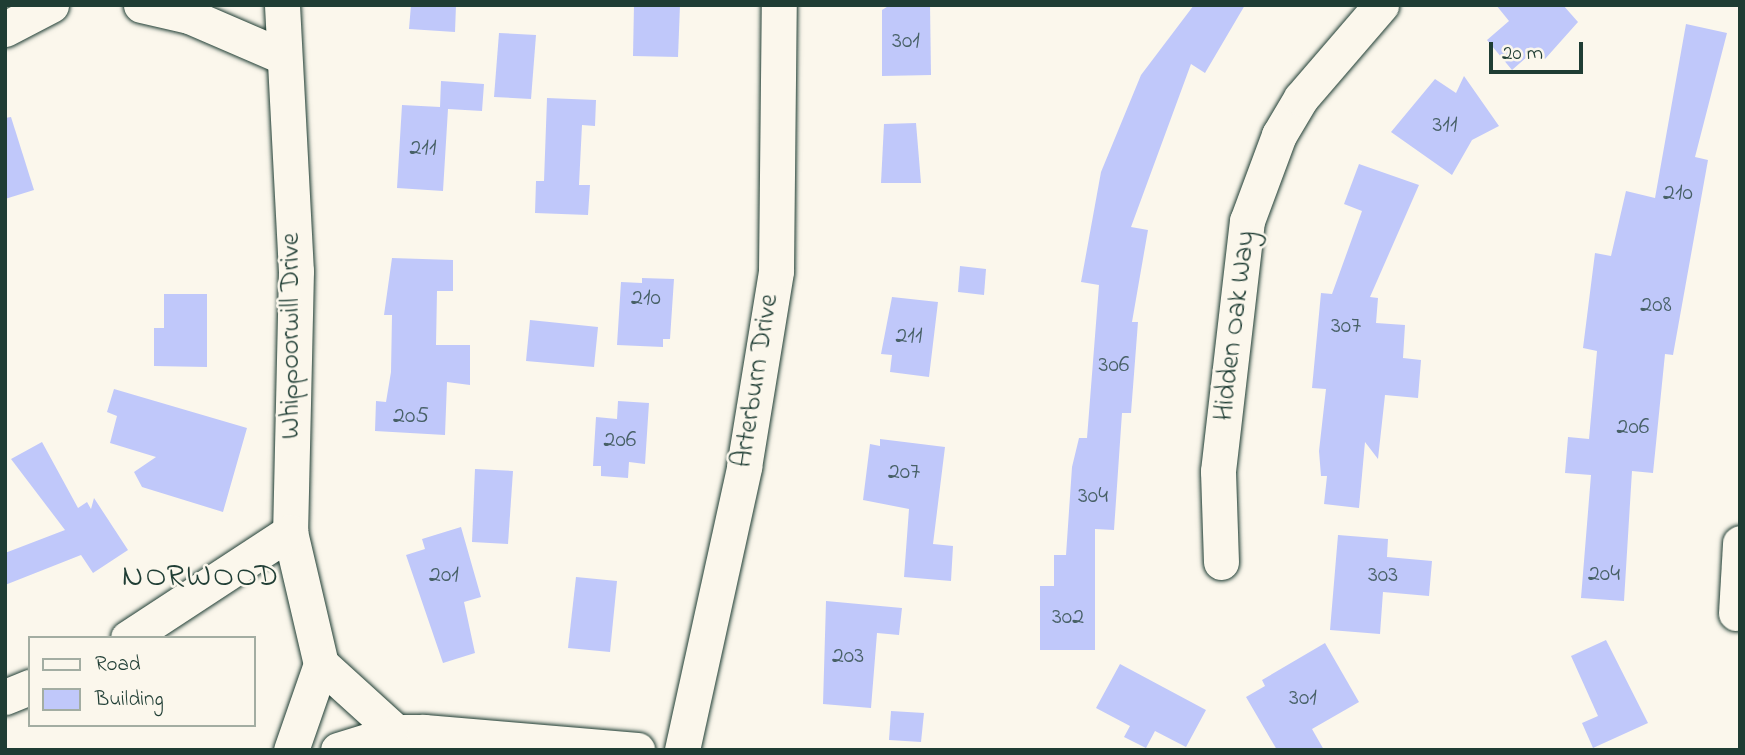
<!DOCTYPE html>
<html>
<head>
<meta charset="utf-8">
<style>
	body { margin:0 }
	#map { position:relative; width:1745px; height:755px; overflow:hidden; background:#fbf7ec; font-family:"Indie Flower",sans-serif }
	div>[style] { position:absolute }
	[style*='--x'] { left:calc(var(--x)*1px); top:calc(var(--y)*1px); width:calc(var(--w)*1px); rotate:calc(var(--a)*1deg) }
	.building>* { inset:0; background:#c0c8fa }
	.roads { filter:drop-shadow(0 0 2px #1f3d34) drop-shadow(0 0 2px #1f3d34) }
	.minor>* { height:35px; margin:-17.5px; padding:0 17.5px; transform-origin:17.5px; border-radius:17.5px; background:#fbf7ec }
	span { translate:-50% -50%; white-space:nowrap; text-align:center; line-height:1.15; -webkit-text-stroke:5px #fbf7ec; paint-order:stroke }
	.number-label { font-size:24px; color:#476066 }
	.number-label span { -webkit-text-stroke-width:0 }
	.street-label { font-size:28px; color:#1f3d34 }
	.quarter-label { font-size:32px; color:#1f3d34; letter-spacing:2px }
	.frame { position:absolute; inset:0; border:7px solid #1f3d34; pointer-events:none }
	.legend { position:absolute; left:28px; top:636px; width:228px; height:91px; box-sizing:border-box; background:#fbf7ec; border:2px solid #a3ada2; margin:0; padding:9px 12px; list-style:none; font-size:21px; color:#1f3d34 }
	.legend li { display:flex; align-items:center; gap:14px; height:35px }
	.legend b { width:35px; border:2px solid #a3ada2 }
	.scale { position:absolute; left:1489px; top:42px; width:94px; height:32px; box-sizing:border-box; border:4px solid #1f3d34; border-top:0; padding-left:9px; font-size:21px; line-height:24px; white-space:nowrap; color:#1f3d34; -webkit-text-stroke:5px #fbf7ec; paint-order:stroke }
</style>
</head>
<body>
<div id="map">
	<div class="building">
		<i style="clip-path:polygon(411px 5px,456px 5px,455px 32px,409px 29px)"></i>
		<i style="clip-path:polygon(634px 5px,680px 5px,678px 57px,633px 56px)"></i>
		<i style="clip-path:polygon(890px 5px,930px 5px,931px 75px,882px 76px,882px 10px)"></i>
		<i style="clip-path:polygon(1194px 5px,1245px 5px,1205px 73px,1191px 64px,1131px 227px,1148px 230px,1132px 322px,1138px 322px,1131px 413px,1122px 413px,1114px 530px,1095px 529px,1095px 650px,1040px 650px,1040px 586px,1054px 586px,1054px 555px,1066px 555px,1072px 467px,1079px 438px,1087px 438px,1099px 285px,1081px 282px,1101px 172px,1141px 75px)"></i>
		<i style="clip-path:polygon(1496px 5px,1563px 5px,1578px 22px,1545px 59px,1536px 49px,1512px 70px,1487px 40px,1509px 21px)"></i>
		<i style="clip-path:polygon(1686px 24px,1727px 33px,1695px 157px,1708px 160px,1673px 355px,1665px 354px,1653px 473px,1632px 471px,1624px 601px,1581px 598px,1591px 475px,1565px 473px,1568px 437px,1589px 439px,1597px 351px,1583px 348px,1595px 253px,1611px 256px,1626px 191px,1655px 198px)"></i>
		<i style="clip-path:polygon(499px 33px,536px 35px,531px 99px,494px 97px)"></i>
		<i style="clip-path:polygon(1464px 76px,1499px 126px,1472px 140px,1452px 175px,1391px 132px,1435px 79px,1456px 93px)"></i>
		<i style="clip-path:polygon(441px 81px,484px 84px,482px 111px,448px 109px,443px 191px,397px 188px,402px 105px,440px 107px)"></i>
		<i style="clip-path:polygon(547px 98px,596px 100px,595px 126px,582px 125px,579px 185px,590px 185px,588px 215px,535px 213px,536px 181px,544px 181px)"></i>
		<i style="clip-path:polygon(11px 117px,34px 190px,5px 199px,5px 118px)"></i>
		<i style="clip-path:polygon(916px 123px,921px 183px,881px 183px,884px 124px)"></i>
		<i style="clip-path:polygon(1359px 164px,1419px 185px,1370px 297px,1378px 298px,1376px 323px,1405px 325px,1403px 358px,1421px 360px,1418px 398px,1385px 395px,1378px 459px,1365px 442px,1359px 508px,1324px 504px,1327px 476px,1321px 476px,1319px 451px,1326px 389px,1312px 388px,1321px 293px,1332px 294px,1362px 211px,1344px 204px)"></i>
		<i style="clip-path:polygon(392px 258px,453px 260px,453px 291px,437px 291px,436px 345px,470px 345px,470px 385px,447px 382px,445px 435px,375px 431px,376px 401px,386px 402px,391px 372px,392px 315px,384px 315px)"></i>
		<i style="clip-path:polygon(960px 266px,986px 269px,984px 295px,958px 292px)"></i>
		<i style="clip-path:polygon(642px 278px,674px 279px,670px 339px,663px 339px,663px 347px,617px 345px,621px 282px,642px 283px)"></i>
		<i style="clip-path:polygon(164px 294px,207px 294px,207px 367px,154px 366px,154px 328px,164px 328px)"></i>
		<i style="clip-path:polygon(892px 297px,938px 302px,929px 377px,890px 372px,892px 355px,881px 354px)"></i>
		<i style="clip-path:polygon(530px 320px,598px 327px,594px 367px,526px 361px)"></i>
		<i style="clip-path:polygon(114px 389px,247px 428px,223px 512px,142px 487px,134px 472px,156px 457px,110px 443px,117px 416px,107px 412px)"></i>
		<i style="clip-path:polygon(618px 401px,649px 403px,645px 464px,629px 462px,628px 478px,601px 476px,601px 466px,593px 466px,596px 417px,617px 419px)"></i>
		<i style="clip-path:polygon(880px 439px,945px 447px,933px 544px,953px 546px,951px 581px,904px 577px,909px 509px,863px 500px,870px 444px,880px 446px)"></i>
		<i style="clip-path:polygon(42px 442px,78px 508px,87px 502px,91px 509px,94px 498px,128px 550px,93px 573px,81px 555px,5px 585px,5px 553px,65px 530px,11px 459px)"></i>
		<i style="clip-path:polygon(475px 469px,513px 471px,508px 544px,472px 542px)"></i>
		<i style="clip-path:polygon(461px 527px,481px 597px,464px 602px,475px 653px,443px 663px,406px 555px,425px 549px,422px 539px)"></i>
		<i style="clip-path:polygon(1338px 535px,1388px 539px,1387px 557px,1432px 561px,1429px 596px,1383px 592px,1380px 634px,1330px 630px)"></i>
		<i style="clip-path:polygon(576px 577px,617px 581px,610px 652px,568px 648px)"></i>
		<i style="clip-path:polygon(826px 601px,902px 608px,899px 635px,877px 633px,871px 708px,823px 704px)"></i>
		<i style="clip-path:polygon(1606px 640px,1648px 723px,1593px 748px,1582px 723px,1598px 716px,1571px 656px)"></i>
		<i style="clip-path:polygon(1325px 643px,1359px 702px,1312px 729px,1324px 750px,1277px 750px,1246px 697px,1265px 686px,1262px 680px)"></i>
		<i style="clip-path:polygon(1120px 664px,1206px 710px,1186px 747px,1155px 731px,1146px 748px,1124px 737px,1130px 726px,1096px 708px)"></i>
		<i style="clip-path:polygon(891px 711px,924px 713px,921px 742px,889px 740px)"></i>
	</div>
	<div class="roads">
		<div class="minor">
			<i style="--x:141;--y:5;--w:49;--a:12.9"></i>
			<i style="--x:189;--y:16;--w:101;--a:23.3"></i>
			<i style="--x:282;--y:5;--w:266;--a:87"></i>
			<i style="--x:296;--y:271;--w:261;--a:91.3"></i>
			<i style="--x:290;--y:532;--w:136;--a:76.8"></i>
			<i style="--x:321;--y:664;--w:91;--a:109.2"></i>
			<i style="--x:5;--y:29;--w:52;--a:-27.6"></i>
			<i style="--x:1221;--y:562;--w:91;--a:-91.9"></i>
			<i style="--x:1218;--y:471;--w:252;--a:-83.4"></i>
			<i style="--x:1247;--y:221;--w:92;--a:-69.6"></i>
			<i style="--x:1279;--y:135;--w:43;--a:-59.3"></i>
			<i style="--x:1301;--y:98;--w:123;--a:-49.3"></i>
			<i style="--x:1736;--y:613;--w:70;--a:-86.7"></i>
			<i style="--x:128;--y:638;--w:194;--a:-33.2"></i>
			<i style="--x:321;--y:664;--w:101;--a:42.2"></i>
			<i style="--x:5;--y:697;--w:27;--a:-22"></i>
			<i style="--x:338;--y:750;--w:61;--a:-17.2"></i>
			<i style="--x:396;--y:732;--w:28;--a:0"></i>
			<i style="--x:424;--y:732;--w:214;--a:4.8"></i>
			<i style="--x:682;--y:750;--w:290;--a:-77.6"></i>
			<i style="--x:744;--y:467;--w:199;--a:-80.7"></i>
			<i style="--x:776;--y:271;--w:266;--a:-89.4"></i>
		</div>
	</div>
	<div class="number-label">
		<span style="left:906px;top:42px">301</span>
		<span style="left:1445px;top:126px">311</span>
		<span style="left:423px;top:149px">211</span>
		<span style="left:1678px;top:194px">210</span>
		<span style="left:646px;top:299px">210</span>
		<span style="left:1656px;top:306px">208</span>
		<span style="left:1346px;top:327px">307</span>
		<span style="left:909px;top:337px">211</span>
		<span style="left:1114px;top:366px">306</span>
		<span style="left:411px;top:417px">205</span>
		<span style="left:1633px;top:428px">206</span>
		<span style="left:620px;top:441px">206</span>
		<span style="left:904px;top:473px">207</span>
		<span style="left:1093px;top:497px">304</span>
		<span style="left:1604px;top:575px">204</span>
		<span style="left:444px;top:576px">201</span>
		<span style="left:1383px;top:576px">303</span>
		<span style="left:1068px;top:618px">302</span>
		<span style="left:848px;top:657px">203</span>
		<span style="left:1303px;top:699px">301</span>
	</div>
	<div class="street-label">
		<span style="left:1236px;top:326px;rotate:-83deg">Hidden Oak Way</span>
		<span style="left:292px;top:336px;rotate:-90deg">Whippoorwill Drive</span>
		<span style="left:757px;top:381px;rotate:-81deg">Arterburn Drive</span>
	</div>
	<div class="quarter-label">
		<span style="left:201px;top:578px">NORWOOD</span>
	</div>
	<div class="frame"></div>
	<ul class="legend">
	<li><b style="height:9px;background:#fbf7ec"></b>Road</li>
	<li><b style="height:19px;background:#c0c8fa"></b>Building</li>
	</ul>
	<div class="scale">20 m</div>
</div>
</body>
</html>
